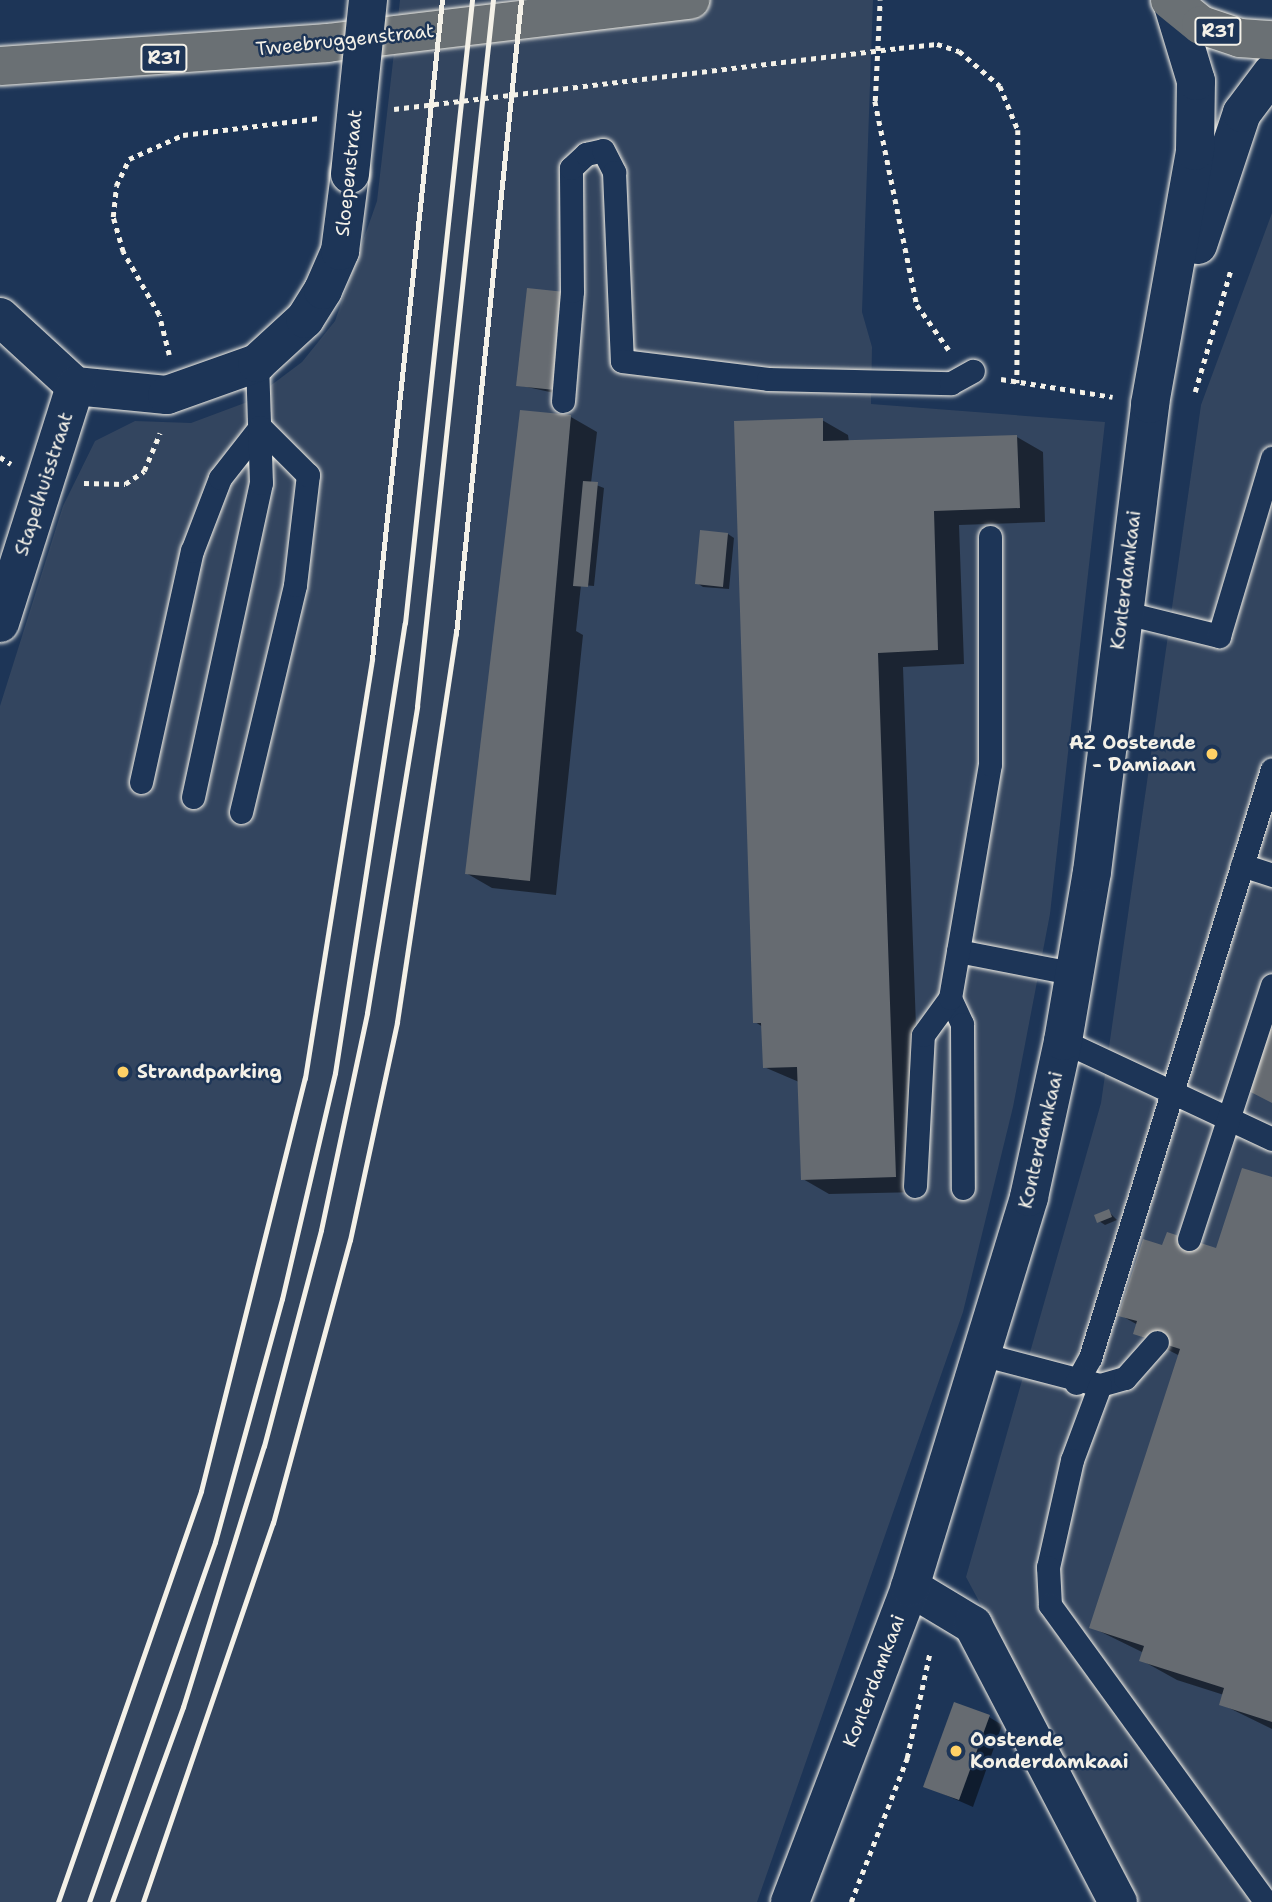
<!DOCTYPE html>
<html>
<head>
<meta charset="utf-8">
<style>
	body { margin:0 }
	#map { position:relative; width:1272px; height:1902px; overflow:hidden; background:#1d3557; font-family:"Shantell Sans",sans-serif }
	div>[style] { position:absolute }
	[style*='--x'] { left:calc(var(--x)*1px); top:calc(var(--y)*1px); width:calc(var(--w)*1px); rotate:calc(var(--a)*1deg) }
	.built>* { inset:0; background:#33455f }
	.shadow>* { inset:0; background:#0007 }
	.building>* { inset:0; background:#666b71 }
	.path>* { height:4.5px; margin-top:-2.25px; transform-origin:0; background:repeating-linear-gradient(90deg,#f4f1e8 0 5px,transparent 0 10px) }
	.roads { filter:drop-shadow(0 0 2px #f4f1e8) drop-shadow(0 0 2px #f4f1e8) }
	.lane>* { height:23px; margin:-11.5px; padding:0 11.5px; transform-origin:11.5px; border-radius:11.5px; background:#1d3557 }
	.street>* { height:38px; margin:-19px; padding:0 19px; transform-origin:19px; border-radius:19px; background:#1d3557 }
	.primary>* { height:38px; margin:-19px; padding:0 19px; transform-origin:19px; border-radius:19px; background:#6a7074 }
	.rail>* { height:5px; margin:-2.5px; padding:0 2.5px; transform-origin:2.5px; border-radius:2.5px; background:#f4f1e8 }
	.path-bridge>* { height:4.5px; margin-top:-2.25px; transform-origin:0; background:repeating-linear-gradient(90deg,#f4f1e8 0 5px,transparent 0 10px) }
	.bridges { filter:drop-shadow(0 0 2px #f4f1e8) drop-shadow(0 0 2px #f4f1e8) }
	.street-bridge>* { height:38px; margin:-19px; padding:0 19px; transform-origin:19px; border-radius:19px; background:#1d3557 }
	.dots>* { width:19px; height:19px; translate:-50% -50%; box-sizing:border-box; border:4px solid #1d3557; border-radius:50% }
	span { translate:-50% -50%; white-space:nowrap; text-align:center; line-height:1.15; -webkit-text-stroke:5px #1d3557; paint-order:stroke }
	.shield-label span { padding:2px 5px; background:#1d3557; border:2px solid; border-radius:5px; -webkit-text-stroke-width:0 }
	.shield-label { font-size:18px; color:#f4f1e8; font-weight:700 }
	.street-label { font-size:19px; color:#f4f1e8 }
	.poi-label { font-size:19px; color:#f4f1e8; font-weight:700 }
	.right { translate:-100% -50%; text-align:right }
	.left { translate:0 -50%; text-align:left }
</style>
</head>
<body>
<div id="map">
	<div class="built">
		<i style="clip-path:polygon(400px 0,873px 0,862px 312px,872px 347px,871px 404px,1105px 422px,1050px 914px,1013px 1107px,963px 1312px,757px 1902px,0 1902px,0 706px,63px 506px,95px 441px,135px 421px,191px 423px,250px 401px,302px 362px,335px 321px,377px 201px)"></i>
		<i style="clip-path:polygon(1272px 213px,1272px 1902px,1140px 1902px,966px 1577px,1101px 1103px,1201px 405px)"></i>
	</div>
	<div class="shadow">
		<i style="clip-path:polygon(578px 301px,568px 396px,518px 385px)"></i>
		<i style="clip-path:polygon(571px 417px,597px 432px,591px 483px,604px 488px,594px 586px,581px 585px,576px 631px,583px 635px,556px 895px,492px 888px,466px 873px)"></i>
		<i style="clip-path:polygon(822px 420px,848px 435px,849px 442px,1017px 437px,1043px 452px,1045px 522px,959px 525px,964px 664px,903px 667px,922px 1192px,829px 1194px,803px 1179px,799px 1082px,764px 1067px,763px 1027px,755px 1022px)"></i>
		<i style="clip-path:polygon(728px 534px,734px 538px,729px 589px,703px 587px,697px 583px)"></i>
		<i style="clip-path:polygon(1272px 1179px,1272px 1729px,1221px 1704px,1224px 1695px,1177px 1680px,1141px 1660px,1144px 1653px,1091px 1627px,1180px 1356px,1135px 1333px,1138px 1325px,1120px 1315px,1164px 1247px,1217px 1250px)"></i>
		<i style="clip-path:polygon(1108px 1211px,1117px 1220px,1105px 1225px,1099px 1221px)"></i>
		<i style="clip-path:polygon(989px 1717px,1002px 1725px,973px 1807px,925px 1786px)"></i>
	</div>
	<div class="building">
		<i style="clip-path:polygon(527px 288px,565px 292px,555px 390px,516px 386px)"></i>
		<i style="clip-path:polygon(520px 410px,571px 415px,530px 881px,465px 874px)"></i>
		<i style="clip-path:polygon(823px 418px,823px 441px,1017px 435px,1020px 508px,934px 511px,938px 650px,878px 653px,896px 1177px,801px 1180px,797px 1067px,763px 1068px,761px 1023px,753px 1023px,734px 421px)"></i>
		<i style="clip-path:polygon(583px 481px,598px 482px,588px 587px,573px 586px)"></i>
		<i style="clip-path:polygon(700px 530px,728px 533px,723px 587px,695px 584px)"></i>
		<i style="clip-path:polygon(1261px 1026px,1272px 1029px,1272px 1103px,1241px 1087px)"></i>
		<i style="clip-path:polygon(1242px 1168px,1272px 1177px,1272px 1722px,1219px 1705px,1224px 1688px,1139px 1661px,1144px 1646px,1089px 1628px,1180px 1349px,1133px 1334px,1137px 1321px,1118px 1316px,1143px 1239px,1162px 1245px,1167px 1232px,1216px 1248px)"></i>
		<i style="clip-path:polygon(1109px 1209px,1112px 1217px,1097px 1223px,1094px 1215px)"></i>
		<i style="clip-path:polygon(954px 1702px,990px 1715px,959px 1800px,923px 1787px)"></i>
	</div>
	<div class="path">
		<i style="--x:875;--y:101;--w:208;--a:78.4"></i>
		<i style="--x:917;--y:305;--w:55;--a:54.6"></i>
		<i style="--x:394;--y:109;--w:509;--a:-6.89"></i>
		<i style="--x:899;--y:48;--w:38;--a:-6"></i>
		<i style="--x:937;--y:44;--w:23;--a:18"></i>
		<i style="--x:959;--y:51;--w:54;--a:40.5"></i>
		<i style="--x:1000;--y:86;--w:48;--a:67.8"></i>
		<i style="--x:1018;--y:130;--w:253;--a:90.2"></i>
		<i style="--x:169;--y:355;--w:41;--a:-104"></i>
		<i style="--x:159;--y:315;--w:73;--a:-119.7"></i>
		<i style="--x:123;--y:252;--w:36;--a:-106"></i>
		<i style="--x:113;--y:217;--w:31;--a:-84"></i>
		<i style="--x:116;--y:186;--w:30;--a:-64"></i>
		<i style="--x:129;--y:159;--w:59;--a:-24"></i>
		<i style="--x:183;--y:135;--w:137;--a:-7.1"></i>
		<i style="--x:1001;--y:379;--w:113;--a:9.1"></i>
		<i style="--x:1195;--y:392;--w:128;--a:-73.7"></i>
		<i style="--x:0;--y:457;--w:13;--a:32"></i>
		<i style="--x:84;--y:483;--w:41;--a:1.4"></i>
		<i style="--x:125;--y:484;--w:23;--a:-34"></i>
		<i style="--x:144;--y:471;--w:41;--a:-67.2"></i>
		<i style="--x:851;--y:1902;--w:155;--a:-68.7"></i>
		<i style="--x:907;--y:1758;--w:108;--a:-77.8"></i>
	</div>
	<div class="roads">
		<div class="lane">
			<i style="--x:563;--y:401;--w:110;--a:-85.3"></i>
			<i style="--x:572;--y:291;--w:123;--a:-90.5"></i>
			<i style="--x:571;--y:168;--w:21;--a:-43"></i>
			<i style="--x:586;--y:154;--w:17;--a:-13"></i>
			<i style="--x:603;--y:150;--w:25;--a:63"></i>
			<i style="--x:614;--y:172;--w:189;--a:87.6"></i>
			<i style="--x:622;--y:361;--w:147;--a:7"></i>
			<i style="--x:768;--y:379;--w:183;--a:1.3"></i>
			<i style="--x:951;--y:383;--w:25;--a:-29"></i>
			<i style="--x:1122;--y:612;--w:100;--a:13.9"></i>
			<i style="--x:1219;--y:636;--w:186;--a:-73.4"></i>
			<i style="--x:141;--y:782;--w:237;--a:-77.6"></i>
			<i style="--x:192;--y:551;--w:78;--a:-69"></i>
			<i style="--x:220;--y:478;--w:65;--a:-51.9"></i>
			<i style="--x:193;--y:797;--w:321;--a:-77.8"></i>
			<i style="--x:261;--y:483;--w:120;--a:-91.9"></i>
			<i style="--x:241;--y:812;--w:233;--a:-76.6"></i>
			<i style="--x:295;--y:585;--w:111;--a:-83.3"></i>
			<i style="--x:308;--y:475;--w:68;--a:-135"></i>
			<i style="--x:1242;--y:865;--w:32;--a:18"></i>
			<i style="--x:958;--y:951;--w:120;--a:11"></i>
			<i style="--x:950;--y:998;--w:29;--a:65"></i>
			<i style="--x:962;--y:1024;--w:164;--a:89.7"></i>
			<i style="--x:1063;--y:1041;--w:231;--a:25.1"></i>
			<i style="--x:915;--y:1186;--w:151;--a:-87"></i>
			<i style="--x:923;--y:1035;--w:46;--a:-53.9"></i>
			<i style="--x:950;--y:998;--w:237;--a:-80.3"></i>
			<i style="--x:990;--y:764;--w:227;--a:-90"></i>
			<i style="--x:1189;--y:1239;--w:267;--a:-71.9"></i>
			<i style="--x:981;--y:1354;--w:123;--a:14.6"></i>
			<i style="--x:1100;--y:1385;--w:26;--a:-16"></i>
			<i style="--x:1125;--y:1378;--w:48;--a:-48.4"></i>
			<i style="--x:1076;--y:1383;--w:29;--a:-61"></i>
			<i style="--x:1090;--y:1358;--w:616;--a:-72.83"></i>
			<i style="--x:1100;--y:1385;--w:80;--a:110.5"></i>
			<i style="--x:1072;--y:1460;--w:110;--a:102.6"></i>
			<i style="--x:1048;--y:1567;--w:38;--a:87"></i>
			<i style="--x:1050;--y:1605;--w:367;--a:54"></i>
		</div>
		<div class="street">
			<i style="--x:1198;--y:245;--w:139;--a:-71.6"></i>
			<i style="--x:1242;--y:113;--w:50;--a:-53.1"></i>
			<i style="--x:0;--y:317;--w:102;--a:42.6"></i>
			<i style="--x:75;--y:386;--w:92;--a:5.6"></i>
			<i style="--x:167;--y:395;--w:96;--a:-19.6"></i>
			<i style="--x:257;--y:363;--w:65;--a:-42.5"></i>
			<i style="--x:305;--y:319;--w:34;--a:-58"></i>
			<i style="--x:323;--y:290;--w:43;--a:-66.4"></i>
			<i style="--x:340;--y:251;--w:78;--a:-82.6"></i>
			<i style="--x:0;--y:623;--w:249;--a:-72.4"></i>
			<i style="--x:910;--y:1587;--w:74;--a:31.1"></i>
			<i style="--x:973;--y:1625;--w:313;--a:62.4"></i>
			<i style="--x:790;--y:1902;--w:337;--a:-69.1"></i>
			<i style="--x:910;--y:1587;--w:408;--a:-73"></i>
			<i style="--x:1029;--y:1197;--w:160;--a:-77.7"></i>
			<i style="--x:1063;--y:1041;--w:171;--a:-80.3"></i>
			<i style="--x:1092;--y:872;--w:472;--a:-82.9"></i>
			<i style="--x:1150;--y:404;--w:257;--a:-79.9"></i>
			<i style="--x:1195;--y:151;--w:70;--a:-89.2"></i>
			<i style="--x:1196;--y:81;--w:83;--a:-106.9"></i>
		</div>
		<div class="primary">
			<i style="--x:1170;--y:0;--w:40;--a:39"></i>
			<i style="--x:1201;--y:25;--w:41;--a:18.4"></i>
			<i style="--x:1240;--y:38;--w:32;--a:4"></i>
			<i style="--x:0;--y:66;--w:328;--a:-4"></i>
			<i style="--x:327;--y:43;--w:366;--a:-6.8"></i>
		</div>
	</div>
	<div class="rail">
		<i style="--x:58;--y:1902;--w:435;--a:-70.8"></i>
		<i style="--x:201;--y:1491;--w:426;--a:-75.9"></i>
		<i style="--x:305;--y:1078;--w:424;--a:-80.9"></i>
		<i style="--x:372;--y:659;--w:663;--a:-83.94"></i>
		<i style="--x:89;--y:1902;--w:381;--a:-70.7"></i>
		<i style="--x:215;--y:1542;--w:252;--a:-74.6"></i>
		<i style="--x:282;--y:1299;--w:232;--a:-76.8"></i>
		<i style="--x:335;--y:1073;--w:455;--a:-81.2"></i>
		<i style="--x:405;--y:623;--w:627;--a:-83.86"></i>
		<i style="--x:112;--y:1902;--w:208;--a:-70"></i>
		<i style="--x:183;--y:1707;--w:273;--a:-72.8"></i>
		<i style="--x:264;--y:1446;--w:223;--a:-75.2"></i>
		<i style="--x:321;--y:1230;--w:222;--a:-78"></i>
		<i style="--x:367;--y:1013;--w:311;--a:-80.7"></i>
		<i style="--x:417;--y:706;--w:710;--a:-83.86"></i>
		<i style="--x:143;--y:1902;--w:401;--a:-71.1"></i>
		<i style="--x:273;--y:1523;--w:293;--a:-74.8"></i>
		<i style="--x:350;--y:1240;--w:223;--a:-77.8"></i>
		<i style="--x:397;--y:1022;--w:392;--a:-81.4"></i>
		<i style="--x:456;--y:634;--w:637;--a:-84.15"></i>
	</div>
	<div class="path-bridge">
		<i style="--x:875;--y:101;--w:101;--a:-87.2"></i>
	</div>
	<div class="bridges">
		<div class="street-bridge">
			<i style="--x:350;--y:174;--w:175;--a:-84.1"></i>
		</div>
	</div>
	<div class="dots">
		<i style="left:1212px;top:754px;background:#ffd166"></i>
		<i style="left:123px;top:1072px;background:#ffd166"></i>
		<i style="left:956px;top:1751px;background:#ffd166"></i>
	</div>
	<div class="shield-label">
		<span style="left:1218px;top:31px">R31</span>
		<span style="left:164px;top:58px">R31</span>
	</div>
	<div class="street-label">
		<span style="left:345px;top:40px;rotate:-6deg">Tweebruggenstraat</span>
		<span style="left:349px;top:173px;rotate:-84deg">Sloepenstraat</span>
		<span style="left:44px;top:484px;rotate:-72deg">Stapelhuisstraat</span>
		<span style="left:1126px;top:580px;rotate:-83deg">Konterdamkaai</span>
		<span style="left:1041px;top:1140px;rotate:-77deg">Konterdamkaai</span>
		<span style="left:874px;top:1681px;rotate:-69deg">Konterdamkaai</span>
	</div>
	<div class="poi-label">
		<span class="right" style="left:1196px;top:754px">AZ Oostende<br>- Damiaan</span>
		<span class="left" style="left:137px;top:1072px">Strandparking</span>
		<span class="left" style="left:970px;top:1751px">Oostende<br>Konderdamkaai</span>
	</div>
</div>
</body>
</html>
